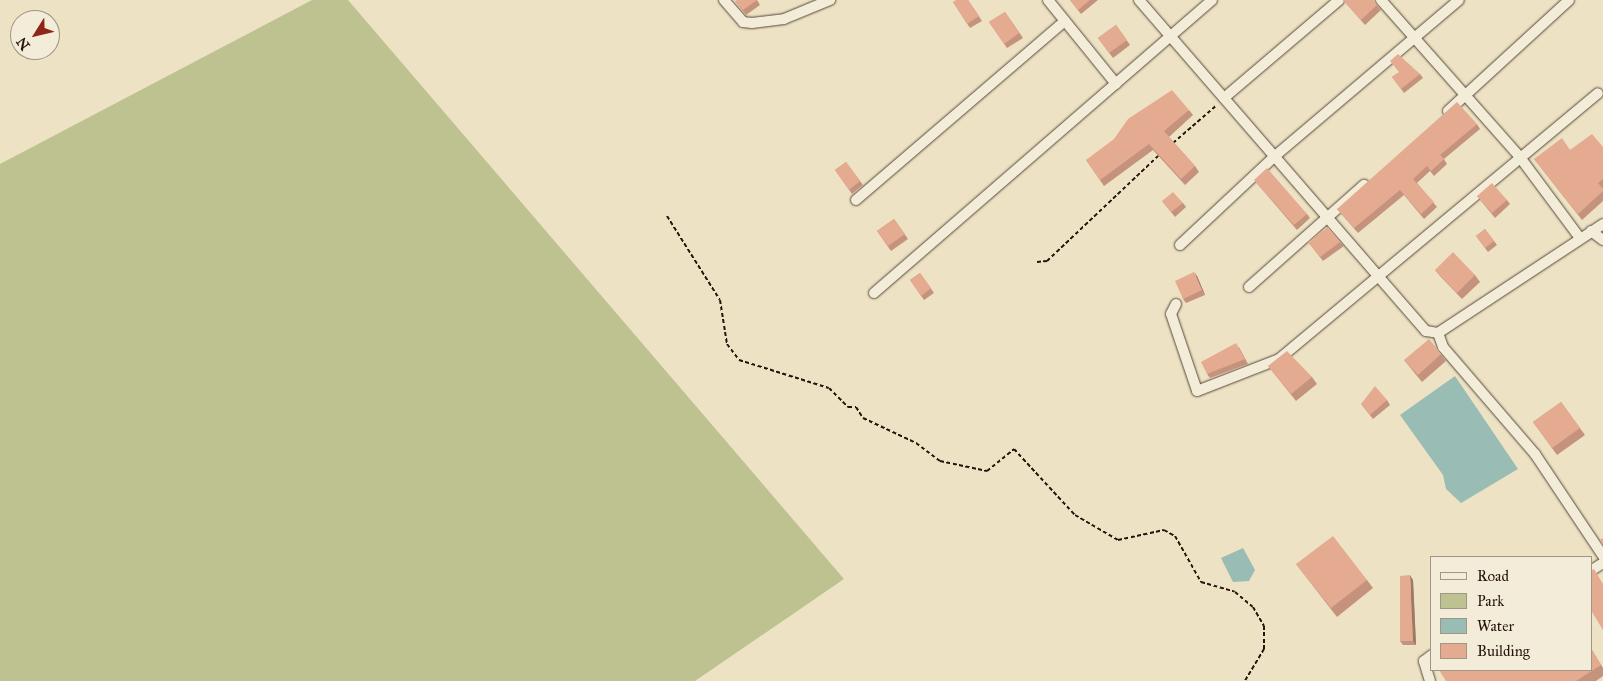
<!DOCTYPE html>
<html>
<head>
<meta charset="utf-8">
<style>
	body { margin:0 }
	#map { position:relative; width:1603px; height:681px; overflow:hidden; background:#ede2c3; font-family:"IM FELL Great Primer",serif }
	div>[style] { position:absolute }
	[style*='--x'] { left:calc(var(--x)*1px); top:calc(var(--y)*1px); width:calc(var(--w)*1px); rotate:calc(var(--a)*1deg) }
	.green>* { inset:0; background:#bec290 }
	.water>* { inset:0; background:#99bdb5 }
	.path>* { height:2px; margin-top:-1px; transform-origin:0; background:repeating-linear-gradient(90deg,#25130c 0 4px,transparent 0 6.5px) }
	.roads { filter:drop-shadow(0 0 1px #57473a) drop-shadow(0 0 1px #57473a) }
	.minor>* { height:10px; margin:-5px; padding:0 5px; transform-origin:5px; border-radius:5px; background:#f3ecd8 }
	.wall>* { inset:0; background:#c5937d }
	.shaded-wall>* { inset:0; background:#a07866 }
	.building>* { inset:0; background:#e5ab91 }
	span { translate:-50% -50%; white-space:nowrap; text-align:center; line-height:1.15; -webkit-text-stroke:4px #f3ecd8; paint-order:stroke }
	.legend { position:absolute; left:1430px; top:556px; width:162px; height:115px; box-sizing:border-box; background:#f3ecd8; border:1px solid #a19586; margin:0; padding:6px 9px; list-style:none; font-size:15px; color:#25130c }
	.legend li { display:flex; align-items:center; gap:10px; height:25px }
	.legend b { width:25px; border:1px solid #a19586 }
	.north { position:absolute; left:10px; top:10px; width:50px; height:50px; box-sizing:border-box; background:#f3ecd8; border:1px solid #a19586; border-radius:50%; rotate:234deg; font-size:14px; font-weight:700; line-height:20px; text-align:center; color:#25130c }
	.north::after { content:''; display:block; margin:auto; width:18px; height:22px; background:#8f2418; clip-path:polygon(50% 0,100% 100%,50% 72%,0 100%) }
</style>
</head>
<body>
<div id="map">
	<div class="green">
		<i style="clip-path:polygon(312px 0,348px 0,844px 579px,695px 681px,0 681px,0 164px)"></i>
	</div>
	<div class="water">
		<i style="clip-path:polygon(1455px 376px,1518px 469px,1461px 503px,1446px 489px,1443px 475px,1400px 415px)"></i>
		<i style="clip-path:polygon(1243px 548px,1255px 570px,1249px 581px,1233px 582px,1221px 558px)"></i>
	</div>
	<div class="path">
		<i style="--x:1173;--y:143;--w:58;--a:-40.8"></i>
		<i style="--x:667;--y:216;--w:99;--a:57.8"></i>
		<i style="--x:720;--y:300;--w:45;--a:81"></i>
		<i style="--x:727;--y:344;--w:20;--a:53"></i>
		<i style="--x:739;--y:360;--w:94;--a:17.3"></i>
		<i style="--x:829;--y:388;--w:27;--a:45"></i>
		<i style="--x:848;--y:407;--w:8;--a:0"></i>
		<i style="--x:856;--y:407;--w:13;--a:58"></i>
		<i style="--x:863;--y:418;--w:59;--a:25.3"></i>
		<i style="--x:916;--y:443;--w:30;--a:37"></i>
		<i style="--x:940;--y:461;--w:48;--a:12"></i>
		<i style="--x:987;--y:471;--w:35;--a:-39"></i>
		<i style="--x:1014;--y:449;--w:90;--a:47.3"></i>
		<i style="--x:1075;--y:515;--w:50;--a:30.2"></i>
		<i style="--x:1118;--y:540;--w:47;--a:-12.3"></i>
		<i style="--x:1164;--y:530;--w:13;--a:29"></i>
		<i style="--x:1175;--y:536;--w:53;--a:60.5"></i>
		<i style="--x:1201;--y:582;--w:35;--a:16"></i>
		<i style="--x:1235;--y:592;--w:23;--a:40"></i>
		<i style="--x:1253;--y:607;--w:22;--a:60"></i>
		<i style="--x:1264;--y:626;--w:23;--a:90"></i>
		<i style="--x:1264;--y:649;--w:37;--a:121"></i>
		<i style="--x:1037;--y:262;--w:10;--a:-6"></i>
		<i style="--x:1047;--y:261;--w:153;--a:-43.4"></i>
	</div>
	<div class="roads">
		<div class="minor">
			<i style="--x:724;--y:0;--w:29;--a:49"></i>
			<i style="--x:743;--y:22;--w:9;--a:6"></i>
			<i style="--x:752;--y:23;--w:32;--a:-7"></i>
			<i style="--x:784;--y:19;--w:50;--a:-22.4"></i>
			<i style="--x:1048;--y:0;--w:108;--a:51"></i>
			<i style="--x:1139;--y:0;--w:438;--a:49.1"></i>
			<i style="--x:1426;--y:331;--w:12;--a:9"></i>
			<i style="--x:1438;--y:333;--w:198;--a:-33.4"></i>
			<i style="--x:1381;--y:0;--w:208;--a:48.5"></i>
			<i style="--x:1519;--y:156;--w:102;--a:53.4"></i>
			<i style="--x:1224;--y:98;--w:151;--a:-40.4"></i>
			<i style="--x:1448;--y:111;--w:164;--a:-42.5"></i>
			<i style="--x:856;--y:200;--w:275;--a:-40.6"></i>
			<i style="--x:1591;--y:231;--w:15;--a:37"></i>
			<i style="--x:1180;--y:245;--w:130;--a:-43.1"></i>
			<i style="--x:1275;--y:156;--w:241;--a:-40.3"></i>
			<i style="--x:1249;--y:287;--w:154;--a:-41.6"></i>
			<i style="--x:874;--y:293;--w:447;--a:-40.9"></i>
			<i style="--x:1176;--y:304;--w:11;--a:117"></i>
			<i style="--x:1171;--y:314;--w:81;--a:71.3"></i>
			<i style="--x:1197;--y:391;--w:88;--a:-21.3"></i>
			<i style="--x:1279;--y:359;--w:415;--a:-39.8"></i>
			<i style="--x:1438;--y:333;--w:15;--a:70"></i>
			<i style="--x:1443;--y:347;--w:141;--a:49.3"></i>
			<i style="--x:1535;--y:454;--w:123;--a:56.3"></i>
			<i style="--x:1592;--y:570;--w:13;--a:-32"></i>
			<i style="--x:1430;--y:681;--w:21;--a:-107"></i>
			<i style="--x:1424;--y:661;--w:10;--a:-37"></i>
		</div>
	</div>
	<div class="wall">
		<i style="clip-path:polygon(757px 0,760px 5px,746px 15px,735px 1px)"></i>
		<i style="clip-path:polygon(968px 0,982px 21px,970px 28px,953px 2px)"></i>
		<i style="clip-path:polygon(1070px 0,1098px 0,1081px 14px)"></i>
		<i style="clip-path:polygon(1343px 0,1373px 0,1381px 10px,1365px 25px)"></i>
		<i style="clip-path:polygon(1005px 12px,1023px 38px,1007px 48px,989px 22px)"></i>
		<i style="clip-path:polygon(1116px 25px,1130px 45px,1113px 58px,1098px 38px)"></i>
		<i style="clip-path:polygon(1398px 73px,1420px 74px,1423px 78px,1404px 93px,1392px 77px)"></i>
		<i style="clip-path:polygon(1189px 110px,1193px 115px,1169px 137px,1195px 166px,1199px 172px,1185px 185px,1153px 150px,1104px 186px,1086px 160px)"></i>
		<i style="clip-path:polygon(1477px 124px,1480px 129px,1444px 159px,1447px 164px,1434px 176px,1430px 171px,1417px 183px,1437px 207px,1424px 219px,1404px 195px,1358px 233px,1337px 209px)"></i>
		<i style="clip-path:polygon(1603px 147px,1603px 201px,1582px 220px,1534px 159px,1570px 150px)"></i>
		<i style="clip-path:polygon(846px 162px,863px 185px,852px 194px,835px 170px)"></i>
		<i style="clip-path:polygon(1254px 180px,1307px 214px,1310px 218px,1297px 230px)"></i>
		<i style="clip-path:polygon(1477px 196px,1507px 200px,1510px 204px,1495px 218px)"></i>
		<i style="clip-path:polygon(1162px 201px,1183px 203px,1186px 207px,1175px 217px)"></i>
		<i style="clip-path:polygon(894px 219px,908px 239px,891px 251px,877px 231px)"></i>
		<i style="clip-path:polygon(1485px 229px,1497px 245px,1488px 252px,1476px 236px)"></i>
		<i style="clip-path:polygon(1308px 242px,1340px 242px,1344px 246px,1323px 261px)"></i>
		<i style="clip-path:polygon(1435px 270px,1475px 275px,1480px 282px,1462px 299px,1440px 276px)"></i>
		<i style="clip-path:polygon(920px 273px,934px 293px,924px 300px,910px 280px)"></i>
		<i style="clip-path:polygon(1197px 276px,1205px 295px,1186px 303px,1183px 299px)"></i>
		<i style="clip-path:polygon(1239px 347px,1248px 364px,1210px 378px,1207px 374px)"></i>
		<i style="clip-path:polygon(1441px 354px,1446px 361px,1422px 382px,1404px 360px)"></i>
		<i style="clip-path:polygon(1268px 366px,1312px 377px,1317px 384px,1296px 401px)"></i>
		<i style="clip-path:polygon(1387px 400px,1390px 405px,1373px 419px,1361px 404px)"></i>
		<i style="clip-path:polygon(1561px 402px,1585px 435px,1557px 455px,1533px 422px)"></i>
		<i style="clip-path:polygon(1296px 564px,1367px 580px,1373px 588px,1337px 617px)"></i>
		<i style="clip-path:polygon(1413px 580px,1416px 645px,1403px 645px,1400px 641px)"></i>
		<i style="clip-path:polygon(1592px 650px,1603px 668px,1603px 676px,1596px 681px,1446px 681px)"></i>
	</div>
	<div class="shaded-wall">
		<i style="clip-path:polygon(1194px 272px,1197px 276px,1205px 295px,1202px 290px)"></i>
		<i style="clip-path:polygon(1410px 575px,1413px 580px,1416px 645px,1413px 641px)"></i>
	</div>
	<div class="building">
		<i style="clip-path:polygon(737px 0,757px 0,743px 10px,735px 1px)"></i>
		<i style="clip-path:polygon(956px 0,968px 0,979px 16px,967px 24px,953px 2px)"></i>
		<i style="clip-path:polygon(1070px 0,1090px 0,1078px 10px)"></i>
		<i style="clip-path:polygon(1343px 0,1373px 0,1377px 5px,1361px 20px)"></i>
		<i style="clip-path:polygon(1005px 12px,1019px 33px,1004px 44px,989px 22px)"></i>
		<i style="clip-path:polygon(1116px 25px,1127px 40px,1109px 53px,1098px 38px)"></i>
		<i style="clip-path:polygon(1398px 54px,1420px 74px,1401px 89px,1392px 77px,1399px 72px,1390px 61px)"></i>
		<i style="clip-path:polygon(1172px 90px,1189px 110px,1164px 131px,1195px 166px,1181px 179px,1149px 144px,1100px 180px,1086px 160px,1114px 139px,1128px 119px)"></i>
		<i style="clip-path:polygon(1457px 102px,1477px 124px,1440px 155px,1444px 159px,1431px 171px,1427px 166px,1413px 179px,1434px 202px,1421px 214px,1400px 190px,1354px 228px,1337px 209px)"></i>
		<i style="clip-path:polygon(1592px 134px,1603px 147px,1603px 179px,1598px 183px,1603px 189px,1603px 191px,1578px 214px,1534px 159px,1562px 138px,1570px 150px)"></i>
		<i style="clip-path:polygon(846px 162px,860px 181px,849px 190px,835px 170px)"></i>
		<i style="clip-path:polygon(1267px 168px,1307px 214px,1294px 225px,1254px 180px)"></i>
		<i style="clip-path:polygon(1492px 183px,1507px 200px,1492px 213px,1477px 196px)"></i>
		<i style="clip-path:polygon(1173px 192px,1183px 203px,1171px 212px,1162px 201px)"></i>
		<i style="clip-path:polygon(894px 219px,905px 234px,888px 246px,877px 231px)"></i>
		<i style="clip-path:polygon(1328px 227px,1340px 242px,1320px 257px,1308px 242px)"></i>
		<i style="clip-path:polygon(1485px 229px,1494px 241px,1485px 248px,1476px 236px)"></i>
		<i style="clip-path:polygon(1453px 252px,1475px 275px,1457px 293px,1435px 270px)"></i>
		<i style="clip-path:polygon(1194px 272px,1202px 290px,1183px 299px,1175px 281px)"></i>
		<i style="clip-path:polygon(920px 273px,931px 288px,921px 296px,910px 280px)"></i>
		<i style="clip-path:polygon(1429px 339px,1441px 354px,1418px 375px,1404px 360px)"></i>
		<i style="clip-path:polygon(1236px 343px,1245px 359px,1207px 374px,1201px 362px)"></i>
		<i style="clip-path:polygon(1287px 351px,1312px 377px,1291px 394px,1268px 366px)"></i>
		<i style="clip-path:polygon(1375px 386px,1387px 400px,1370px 415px,1361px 404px)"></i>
		<i style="clip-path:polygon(1561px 402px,1580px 428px,1552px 448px,1533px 422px)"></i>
		<i style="clip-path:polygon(1333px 536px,1367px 580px,1331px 608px,1296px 564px)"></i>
		<i style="clip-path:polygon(1603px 538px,1603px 545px,1600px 540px)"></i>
		<i style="clip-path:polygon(1594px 569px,1603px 584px,1603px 630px,1592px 612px,1592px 570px)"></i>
		<i style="clip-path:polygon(1410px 575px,1413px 641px,1400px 641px,1400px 576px)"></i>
		<i style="clip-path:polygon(1592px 651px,1601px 665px,1576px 681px,1446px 681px,1439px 670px,1592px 670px)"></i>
	</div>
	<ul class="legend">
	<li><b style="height:6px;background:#f3ecd8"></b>Road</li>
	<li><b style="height:14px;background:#bec290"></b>Park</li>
	<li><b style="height:14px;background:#99bdb5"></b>Water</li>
	<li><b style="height:14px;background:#e5ab91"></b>Building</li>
	</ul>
	<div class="north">N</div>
</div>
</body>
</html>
